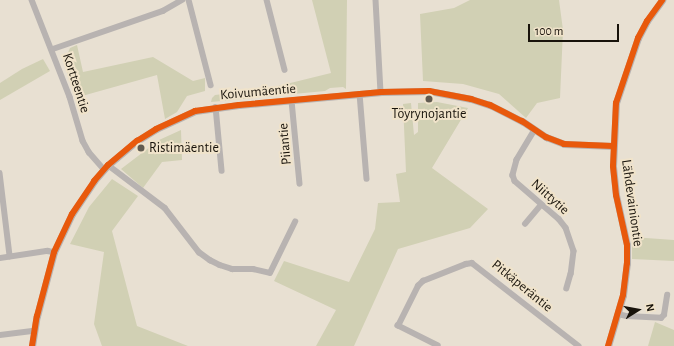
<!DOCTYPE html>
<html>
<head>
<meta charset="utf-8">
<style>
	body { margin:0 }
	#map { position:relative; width:674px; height:346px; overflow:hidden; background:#e8e0d2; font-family:"Alegreya Sans",sans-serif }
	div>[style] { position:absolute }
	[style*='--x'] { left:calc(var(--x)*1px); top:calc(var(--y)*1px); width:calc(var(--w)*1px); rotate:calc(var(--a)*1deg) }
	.green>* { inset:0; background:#d1d0b4 }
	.minor>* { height:5.5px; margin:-2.75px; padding:0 2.75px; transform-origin:2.75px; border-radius:2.75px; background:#b8b3b1 }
	.tertiary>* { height:7px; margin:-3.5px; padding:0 3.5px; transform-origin:3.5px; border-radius:3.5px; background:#b8b3b1 }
	.cycleway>* { height:6px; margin:-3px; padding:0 3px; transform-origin:3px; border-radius:3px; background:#e8590c }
	.dots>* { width:11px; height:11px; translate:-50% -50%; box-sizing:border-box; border:2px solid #f0e3ca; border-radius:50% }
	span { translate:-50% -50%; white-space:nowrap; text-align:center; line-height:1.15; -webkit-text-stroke:4px #f0e3ca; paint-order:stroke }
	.street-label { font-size:14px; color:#18130b }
	.poi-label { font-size:14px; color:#18130b }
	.left { translate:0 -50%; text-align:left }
	.north { position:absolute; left:618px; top:290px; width:40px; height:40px; -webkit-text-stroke:3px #f0e3ca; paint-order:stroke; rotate:79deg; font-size:11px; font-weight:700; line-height:16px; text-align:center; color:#18130b }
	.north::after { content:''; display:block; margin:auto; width:14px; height:18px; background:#18130b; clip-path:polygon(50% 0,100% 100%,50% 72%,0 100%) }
	.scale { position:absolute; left:528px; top:24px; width:91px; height:18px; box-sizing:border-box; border:2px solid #18130b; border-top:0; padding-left:5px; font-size:12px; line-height:14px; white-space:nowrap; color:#18130b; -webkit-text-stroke:3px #f0e3ca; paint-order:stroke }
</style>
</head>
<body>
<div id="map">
	<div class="green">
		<i style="clip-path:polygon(312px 0,347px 0,346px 89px,343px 87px,330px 88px,325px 91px,211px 102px,212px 98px,215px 95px,266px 89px,331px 73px)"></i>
		<i style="clip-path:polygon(470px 0,559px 0,563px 30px,560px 98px,537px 103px,526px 118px,499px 94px,463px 84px,423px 81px,420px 14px,454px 8px)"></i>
		<i style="clip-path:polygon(77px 45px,83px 72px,153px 57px,193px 81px,205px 78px,205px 91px,187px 96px,177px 112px,165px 119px,157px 75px,82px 96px,70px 81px,64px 62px,70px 48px)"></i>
		<i style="clip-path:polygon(43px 59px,50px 71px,0 100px,0 83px,22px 69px)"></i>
		<i style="clip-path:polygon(437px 102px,468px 108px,432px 168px,488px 209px,470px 228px,398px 249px,354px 346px,316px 346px,336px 310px,274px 281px,284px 261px,349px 282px,375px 229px,378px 203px,400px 202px,396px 174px,406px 172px,403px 104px,411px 103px,414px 135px,418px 132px,418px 103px)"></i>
		<i style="clip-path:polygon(181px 130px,182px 160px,162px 162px,143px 188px,121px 169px,159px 140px)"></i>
		<i style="clip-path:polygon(112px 179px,138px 196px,112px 231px,137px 326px,188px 346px,102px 346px,94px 324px,104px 252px,70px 244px,89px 207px)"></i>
		<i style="clip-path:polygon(632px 237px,674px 240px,674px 261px,632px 259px)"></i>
		<i style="clip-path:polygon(655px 322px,674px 330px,674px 346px,648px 346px)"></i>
	</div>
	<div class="minor">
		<i style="--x:32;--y:0;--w:104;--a:68.6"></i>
		<i style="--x:70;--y:97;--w:46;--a:73.5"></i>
		<i style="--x:83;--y:141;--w:13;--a:61"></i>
		<i style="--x:89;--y:152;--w:23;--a:49"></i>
		<i style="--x:189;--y:0;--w:88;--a:75.5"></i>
		<i style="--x:267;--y:0;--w:72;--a:75.6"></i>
		<i style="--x:376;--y:0;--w:92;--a:86.9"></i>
		<i style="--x:53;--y:49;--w:116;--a:-19.1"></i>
		<i style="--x:163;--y:11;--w:22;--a:-30"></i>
		<i style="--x:360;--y:94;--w:85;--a:85.3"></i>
		<i style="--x:292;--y:101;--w:83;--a:84.5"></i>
		<i style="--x:216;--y:107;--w:64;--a:84.6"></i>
		<i style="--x:535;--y:130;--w:35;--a:121"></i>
		<i style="--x:517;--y:160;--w:16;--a:105"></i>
		<i style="--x:513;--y:175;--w:6;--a:72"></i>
		<i style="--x:515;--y:181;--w:58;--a:40.8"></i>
		<i style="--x:559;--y:219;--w:11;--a:52"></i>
		<i style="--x:566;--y:228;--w:24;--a:71"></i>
		<i style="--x:574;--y:251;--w:23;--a:97"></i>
		<i style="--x:571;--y:274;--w:15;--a:106"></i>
		<i style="--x:108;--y:165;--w:71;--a:37"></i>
		<i style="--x:165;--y:208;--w:56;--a:52.3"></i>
		<i style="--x:199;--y:252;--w:14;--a:36"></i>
		<i style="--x:210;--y:260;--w:11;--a:27"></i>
		<i style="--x:220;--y:265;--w:13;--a:18"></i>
		<i style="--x:232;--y:269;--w:21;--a:0"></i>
		<i style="--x:253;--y:269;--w:17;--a:13"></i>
		<i style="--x:270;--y:273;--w:57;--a:-63.9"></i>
		<i style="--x:0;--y:173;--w:84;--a:83.1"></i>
		<i style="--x:525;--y:224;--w:25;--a:-50"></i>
		<i style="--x:0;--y:258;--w:48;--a:-8.5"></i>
		<i style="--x:47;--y:251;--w:7;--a:8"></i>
		<i style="--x:618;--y:314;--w:9;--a:13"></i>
		<i style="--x:627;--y:316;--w:34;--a:3"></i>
		<i style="--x:661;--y:318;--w:4;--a:-45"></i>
		<i style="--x:664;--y:315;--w:20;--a:-81"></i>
		<i style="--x:0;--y:335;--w:34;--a:-7"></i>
		<i style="--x:438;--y:346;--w:45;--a:-153.4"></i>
		<i style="--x:398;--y:326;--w:45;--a:-63.4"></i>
		<i style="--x:418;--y:286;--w:7;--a:-45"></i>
		<i style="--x:423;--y:281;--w:46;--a:-21.6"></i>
		<i style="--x:466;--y:264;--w:6;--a:-9"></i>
		<i style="--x:472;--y:263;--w:135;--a:37.8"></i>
	</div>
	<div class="tertiary">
		<i style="--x:32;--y:346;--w:30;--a:-81"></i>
		<i style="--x:37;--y:316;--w:66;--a:-75.1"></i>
		<i style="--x:54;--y:252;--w:42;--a:-64.7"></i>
		<i style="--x:72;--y:214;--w:40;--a:-56"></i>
		<i style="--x:94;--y:181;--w:21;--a:-49"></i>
		<i style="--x:108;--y:165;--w:38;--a:-40"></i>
		<i style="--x:137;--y:141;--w:22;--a:-32"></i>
		<i style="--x:156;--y:129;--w:43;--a:-24.8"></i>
		<i style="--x:195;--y:111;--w:44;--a:-7.8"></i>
		<i style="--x:239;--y:105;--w:143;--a:-5.2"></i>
		<i style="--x:381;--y:92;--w:48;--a:-1.2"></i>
		<i style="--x:429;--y:91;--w:43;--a:10.8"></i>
		<i style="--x:471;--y:99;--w:20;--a:18"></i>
		<i style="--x:490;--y:105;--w:36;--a:27"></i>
		<i style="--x:522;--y:121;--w:29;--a:34"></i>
		<i style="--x:546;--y:137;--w:19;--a:21"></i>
		<i style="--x:564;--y:144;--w:49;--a:2.3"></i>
		<i style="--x:608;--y:346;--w:53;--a:-73.6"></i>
		<i style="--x:623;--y:295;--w:32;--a:-83"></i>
		<i style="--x:627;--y:263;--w:18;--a:-90"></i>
		<i style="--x:627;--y:245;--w:51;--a:-102.4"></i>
		<i style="--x:616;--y:195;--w:29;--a:-96"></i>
		<i style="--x:613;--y:166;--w:63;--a:-87.3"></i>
		<i style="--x:616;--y:103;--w:69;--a:-71.3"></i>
		<i style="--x:638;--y:38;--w:19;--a:-62"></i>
		<i style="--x:647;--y:21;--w:26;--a:-54"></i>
	</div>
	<div class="cycleway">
		<i style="--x:32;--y:346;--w:30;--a:-81"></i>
		<i style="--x:37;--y:316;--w:66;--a:-75.1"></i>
		<i style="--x:54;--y:252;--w:42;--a:-64.7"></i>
		<i style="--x:72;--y:214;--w:40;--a:-56"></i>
		<i style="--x:94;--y:181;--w:21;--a:-49"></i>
		<i style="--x:108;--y:165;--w:38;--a:-40"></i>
		<i style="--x:137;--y:141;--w:22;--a:-32"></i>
		<i style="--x:156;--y:129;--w:43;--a:-24.8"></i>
		<i style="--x:195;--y:111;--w:44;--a:-7.8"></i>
		<i style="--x:239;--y:105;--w:143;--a:-5.2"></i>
		<i style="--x:381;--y:92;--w:48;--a:-1.2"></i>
		<i style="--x:429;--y:91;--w:43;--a:10.8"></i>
		<i style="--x:471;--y:99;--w:20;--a:18"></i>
		<i style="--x:490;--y:105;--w:36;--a:27"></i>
		<i style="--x:522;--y:121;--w:29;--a:34"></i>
		<i style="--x:546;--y:137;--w:19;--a:21"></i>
		<i style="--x:564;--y:144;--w:49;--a:2.3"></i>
		<i style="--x:608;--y:346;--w:53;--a:-73.6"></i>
		<i style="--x:623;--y:295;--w:32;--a:-83"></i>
		<i style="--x:627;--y:263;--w:18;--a:-90"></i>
		<i style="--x:627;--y:245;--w:51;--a:-102.4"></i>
		<i style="--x:616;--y:195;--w:29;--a:-96"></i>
		<i style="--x:613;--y:166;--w:63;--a:-87.3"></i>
		<i style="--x:616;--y:103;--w:69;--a:-71.3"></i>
		<i style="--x:638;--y:38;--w:19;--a:-62"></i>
		<i style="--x:647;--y:21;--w:26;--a:-54"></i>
	</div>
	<div class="dots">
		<i style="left:429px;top:99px;background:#615b51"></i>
		<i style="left:141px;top:148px;background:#615b51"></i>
	</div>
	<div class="street-label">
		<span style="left:76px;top:83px;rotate:72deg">Kortteentie</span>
		<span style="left:258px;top:92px;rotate:-5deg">Koivumäentie</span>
		<span style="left:285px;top:144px;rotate:-95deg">Piiantie</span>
		<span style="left:550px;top:197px;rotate:42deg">Niittytie</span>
		<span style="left:632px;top:203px;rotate:82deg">Lähdevainiontie</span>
		<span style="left:522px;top:286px;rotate:39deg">Pitkäperäntie</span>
	</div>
	<div class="poi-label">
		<span style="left:429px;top:114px">Töyrynojantie</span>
		<span class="left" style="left:149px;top:148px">Ristimäentie</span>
	</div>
	<div class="north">N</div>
	<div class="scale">100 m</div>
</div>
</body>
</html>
